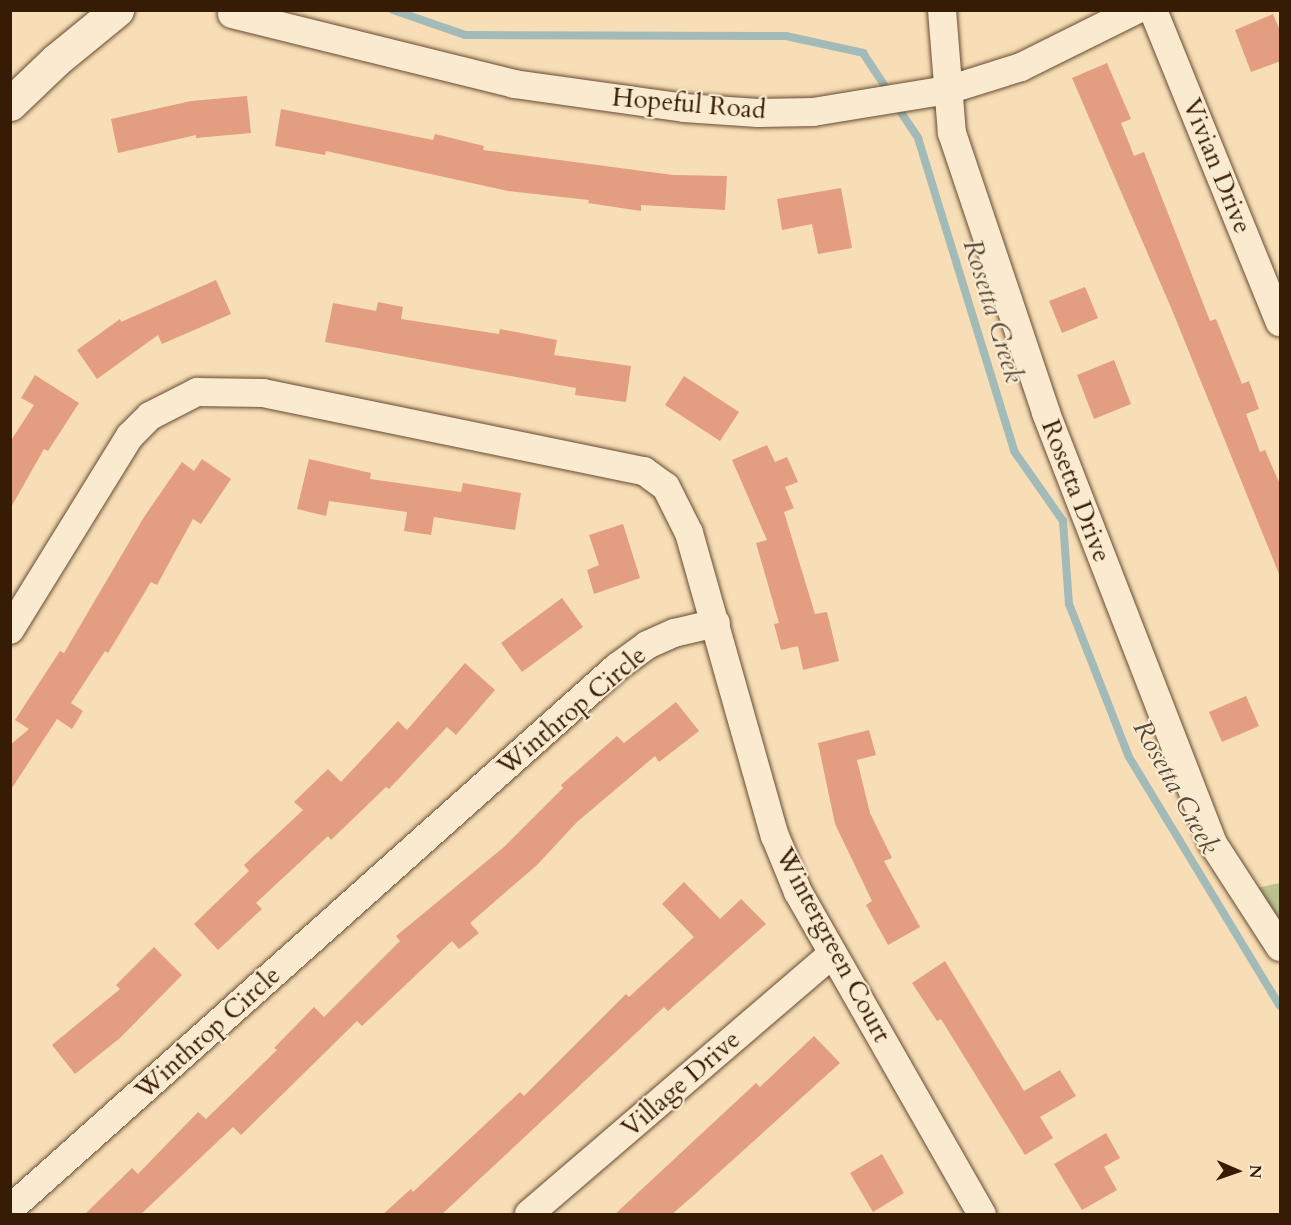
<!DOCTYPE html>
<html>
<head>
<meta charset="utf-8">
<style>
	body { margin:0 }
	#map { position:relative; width:1291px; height:1225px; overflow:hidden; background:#f8deb6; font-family:Cardo,serif }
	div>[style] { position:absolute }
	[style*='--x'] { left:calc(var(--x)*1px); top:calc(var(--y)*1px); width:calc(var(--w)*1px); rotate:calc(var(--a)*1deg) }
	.green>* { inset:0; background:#bcc18f }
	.stream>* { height:8px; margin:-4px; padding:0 4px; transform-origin:4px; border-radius:4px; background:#a2bab8 }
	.building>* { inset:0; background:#e39d80 }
	.roads { filter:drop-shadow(0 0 2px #664c31) drop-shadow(0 0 2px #664c31) }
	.street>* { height:28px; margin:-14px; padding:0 14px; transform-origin:14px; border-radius:14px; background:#faead0 }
	.secondary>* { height:33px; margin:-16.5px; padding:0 16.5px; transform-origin:16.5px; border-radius:16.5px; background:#faead0 }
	span { translate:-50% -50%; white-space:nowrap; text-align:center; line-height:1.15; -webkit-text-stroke:4.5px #faead0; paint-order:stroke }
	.street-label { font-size:26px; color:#361c05 }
	.water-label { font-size:27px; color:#564b3b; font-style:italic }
	.frame { position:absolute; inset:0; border:12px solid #361c05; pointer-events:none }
	.north { position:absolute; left:1207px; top:1141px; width:60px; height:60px; -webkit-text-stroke:4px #faead0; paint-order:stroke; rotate:92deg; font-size:16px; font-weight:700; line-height:24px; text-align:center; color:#361c05 }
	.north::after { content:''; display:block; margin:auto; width:21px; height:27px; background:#361c05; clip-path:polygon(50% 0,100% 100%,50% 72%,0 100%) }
</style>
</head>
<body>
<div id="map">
	<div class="green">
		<i style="clip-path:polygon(1280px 883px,1280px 947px,1242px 891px)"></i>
	</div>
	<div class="stream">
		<i style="--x:393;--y:10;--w:76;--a:19.1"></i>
		<i style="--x:465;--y:35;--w:321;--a:0.2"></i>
		<i style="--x:786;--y:36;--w:79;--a:12.4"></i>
		<i style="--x:863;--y:53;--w:49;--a:56.6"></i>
		<i style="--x:896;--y:105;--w:40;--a:56"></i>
		<i style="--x:918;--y:138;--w:327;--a:72.9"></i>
		<i style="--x:1014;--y:451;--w:85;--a:55"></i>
		<i style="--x:1063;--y:521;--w:83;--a:85.9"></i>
		<i style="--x:1069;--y:604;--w:164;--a:68.6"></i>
		<i style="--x:1129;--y:757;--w:291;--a:58.8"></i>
	</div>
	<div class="building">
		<i style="clip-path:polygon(1273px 14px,1281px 33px,1281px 61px,1251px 72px,1235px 30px)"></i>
		<i style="clip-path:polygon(1107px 63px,1131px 119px,1121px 123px,1134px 156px,1144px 152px,1210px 321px,1216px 319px,1242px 384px,1249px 381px,1259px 409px,1246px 414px,1260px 452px,1265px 450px,1281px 487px,1281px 579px,1172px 310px,1072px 78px)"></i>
		<i style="clip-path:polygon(247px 96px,251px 133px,196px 138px,196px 135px,118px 153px,111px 119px,191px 101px)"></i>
		<i style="clip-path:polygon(281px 109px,433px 140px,435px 134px,484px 146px,483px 150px,673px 175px,727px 176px,725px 210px,641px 205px,641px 211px,588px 203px,589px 200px,508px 191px,326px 151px,325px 155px,275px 146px)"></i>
		<i style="clip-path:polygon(841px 188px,852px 248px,818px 254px,812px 224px,782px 230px,777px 199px)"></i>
		<i style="clip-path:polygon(216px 280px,231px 314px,162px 344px,158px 335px,97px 379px,77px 350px,120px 319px,121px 322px)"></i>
		<i style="clip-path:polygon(1085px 287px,1098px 318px,1062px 333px,1049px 301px)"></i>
		<i style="clip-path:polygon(378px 302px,403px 307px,401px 319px,499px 334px,500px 329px,557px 340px,554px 355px,631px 366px,626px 402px,575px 395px,576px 388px,325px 342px,333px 303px,376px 311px)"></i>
		<i style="clip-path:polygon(1114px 360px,1131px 404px,1094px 419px,1077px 375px)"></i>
		<i style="clip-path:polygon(35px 375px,79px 403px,48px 451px,44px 449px,10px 509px,10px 442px,34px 405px,21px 398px)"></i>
		<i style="clip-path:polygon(684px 376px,739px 412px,720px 441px,665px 405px)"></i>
		<i style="clip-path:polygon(767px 445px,775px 462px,787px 457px,798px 482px,785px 487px,794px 508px,784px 512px,815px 614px,827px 612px,839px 661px,803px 670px,798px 646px,781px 650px,774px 624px,779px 623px,756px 543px,767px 540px,732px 460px)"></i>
		<i style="clip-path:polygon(202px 459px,231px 479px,201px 524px,193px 519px,157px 585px,151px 582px,108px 653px,105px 651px,71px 703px,83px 711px,72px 729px,57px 719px,10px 791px,10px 745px,29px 729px,15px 720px,60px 651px,64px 653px,144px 517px,182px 462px,194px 471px)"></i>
		<i style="clip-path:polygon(309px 459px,371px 473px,370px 479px,461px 492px,463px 483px,521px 493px,515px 530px,434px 517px,431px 535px,404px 531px,407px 512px,329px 501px,326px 516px,297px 509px)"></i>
		<i style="clip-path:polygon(623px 524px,640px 578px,594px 594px,587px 570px,599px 565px,589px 535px)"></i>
		<i style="clip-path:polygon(562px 598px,583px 627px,522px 672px,501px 643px)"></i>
		<i style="clip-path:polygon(465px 663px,495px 690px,456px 735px,447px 727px,389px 789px,386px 787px,331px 840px,328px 836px,256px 903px,262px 909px,218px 950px,194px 924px,249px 871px,244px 865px,303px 810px,294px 802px,328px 769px,341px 782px,398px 721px,407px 730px)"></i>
		<i style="clip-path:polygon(1246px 696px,1259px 726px,1222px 742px,1209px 712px)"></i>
		<i style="clip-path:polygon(676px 702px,699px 731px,659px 762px,655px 756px,577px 822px,537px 865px,470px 923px,479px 933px,459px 949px,452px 941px,362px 1026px,357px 1021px,241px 1135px,233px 1127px,140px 1215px,84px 1215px,132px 1168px,138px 1174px,198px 1112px,206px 1119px,277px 1050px,274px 1048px,314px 1007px,324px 1017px,400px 941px,396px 936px,504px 847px,563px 788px,561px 785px,617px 736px,624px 743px)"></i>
		<i style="clip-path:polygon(869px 730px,876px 755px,857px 760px,870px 813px,892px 858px,884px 861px,920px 927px,888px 945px,866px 905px,872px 901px,835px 824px,818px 743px)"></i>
		<i style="clip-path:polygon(684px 882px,720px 919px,741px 899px,766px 924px,668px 1011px,664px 1007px,441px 1215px,382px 1215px,411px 1189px,413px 1192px,520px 1092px,524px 1096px,626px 994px,629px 997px,694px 937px,662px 904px)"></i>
		<i style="clip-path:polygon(154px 947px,182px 975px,120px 1038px,75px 1074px,52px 1045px,120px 989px,116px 985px)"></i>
		<i style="clip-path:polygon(945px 961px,1024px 1091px,1060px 1070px,1076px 1096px,1040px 1117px,1053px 1138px,1025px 1155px,941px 1019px,937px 1021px,912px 983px)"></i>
		<i style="clip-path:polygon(814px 1036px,840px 1063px,694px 1195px,671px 1215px,614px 1215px,756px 1083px,760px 1087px)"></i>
		<i style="clip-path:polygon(1106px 1133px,1120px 1158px,1104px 1167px,1117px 1190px,1082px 1210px,1054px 1164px)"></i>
		<i style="clip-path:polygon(882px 1154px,904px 1193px,873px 1212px,850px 1173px)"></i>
	</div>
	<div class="roads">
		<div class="street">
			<i style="--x:942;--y:10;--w:123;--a:85.4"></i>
			<i style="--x:952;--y:133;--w:295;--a:71.4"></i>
			<i style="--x:1046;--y:413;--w:460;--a:68.8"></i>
			<i style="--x:1212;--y:842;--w:125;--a:57.1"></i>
			<i style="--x:1153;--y:10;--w:337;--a:67.9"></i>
			<i style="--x:232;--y:14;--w:291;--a:13.9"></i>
			<i style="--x:514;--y:84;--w:172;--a:8"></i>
			<i style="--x:684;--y:108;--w:74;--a:3.9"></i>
			<i style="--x:758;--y:113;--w:55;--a:-1"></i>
			<i style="--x:813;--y:112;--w:137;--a:-9.3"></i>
			<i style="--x:948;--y:90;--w:77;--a:-17.5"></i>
			<i style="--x:1021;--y:67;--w:128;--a:-26.4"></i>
			<i style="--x:10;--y:630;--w:228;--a:-58.3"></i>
			<i style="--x:130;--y:436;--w:28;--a:-45"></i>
			<i style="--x:150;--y:416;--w:53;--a:-27.1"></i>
			<i style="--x:197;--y:392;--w:66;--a:0.9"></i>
			<i style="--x:263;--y:393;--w:389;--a:11.6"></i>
			<i style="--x:644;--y:471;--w:27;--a:36"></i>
			<i style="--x:666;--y:487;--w:51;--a:63.4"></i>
			<i style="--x:689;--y:533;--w:315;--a:74.2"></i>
			<i style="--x:775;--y:836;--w:61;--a:67.7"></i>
			<i style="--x:798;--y:892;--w:371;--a:60.3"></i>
			<i style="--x:10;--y:1209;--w:814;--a:-41.76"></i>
			<i style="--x:617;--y:667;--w:37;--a:-36"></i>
			<i style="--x:647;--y:645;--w:30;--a:-24"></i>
			<i style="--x:674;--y:633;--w:43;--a:-13.4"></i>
			<i style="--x:529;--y:1214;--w:399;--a:-40.6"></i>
		</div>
		<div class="secondary">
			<i style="--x:10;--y:104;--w:64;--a:-43.7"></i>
			<i style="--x:56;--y:60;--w:79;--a:-39.3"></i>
		</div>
	</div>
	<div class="street-label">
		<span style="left:689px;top:104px;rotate:5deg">Hopeful Road</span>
		<span style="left:1217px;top:166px;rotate:68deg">Vivian Drive</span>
		<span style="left:1076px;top:491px;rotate:69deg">Rosetta Drive</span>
		<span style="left:572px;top:711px;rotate:-40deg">Winthrop Circle</span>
		<span style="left:833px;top:945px;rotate:62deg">Wintergreen Court</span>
		<span style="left:208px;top:1033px;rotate:-42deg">Winthrop Circle</span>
		<span style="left:681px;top:1084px;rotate:-41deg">Village Drive</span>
	</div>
	<div class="water-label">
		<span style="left:993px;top:311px;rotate:73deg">Rosetta Creek</span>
		<span style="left:1176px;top:787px;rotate:61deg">Rosetta Creek</span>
	</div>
	<div class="frame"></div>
	<div class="north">N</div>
</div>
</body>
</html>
